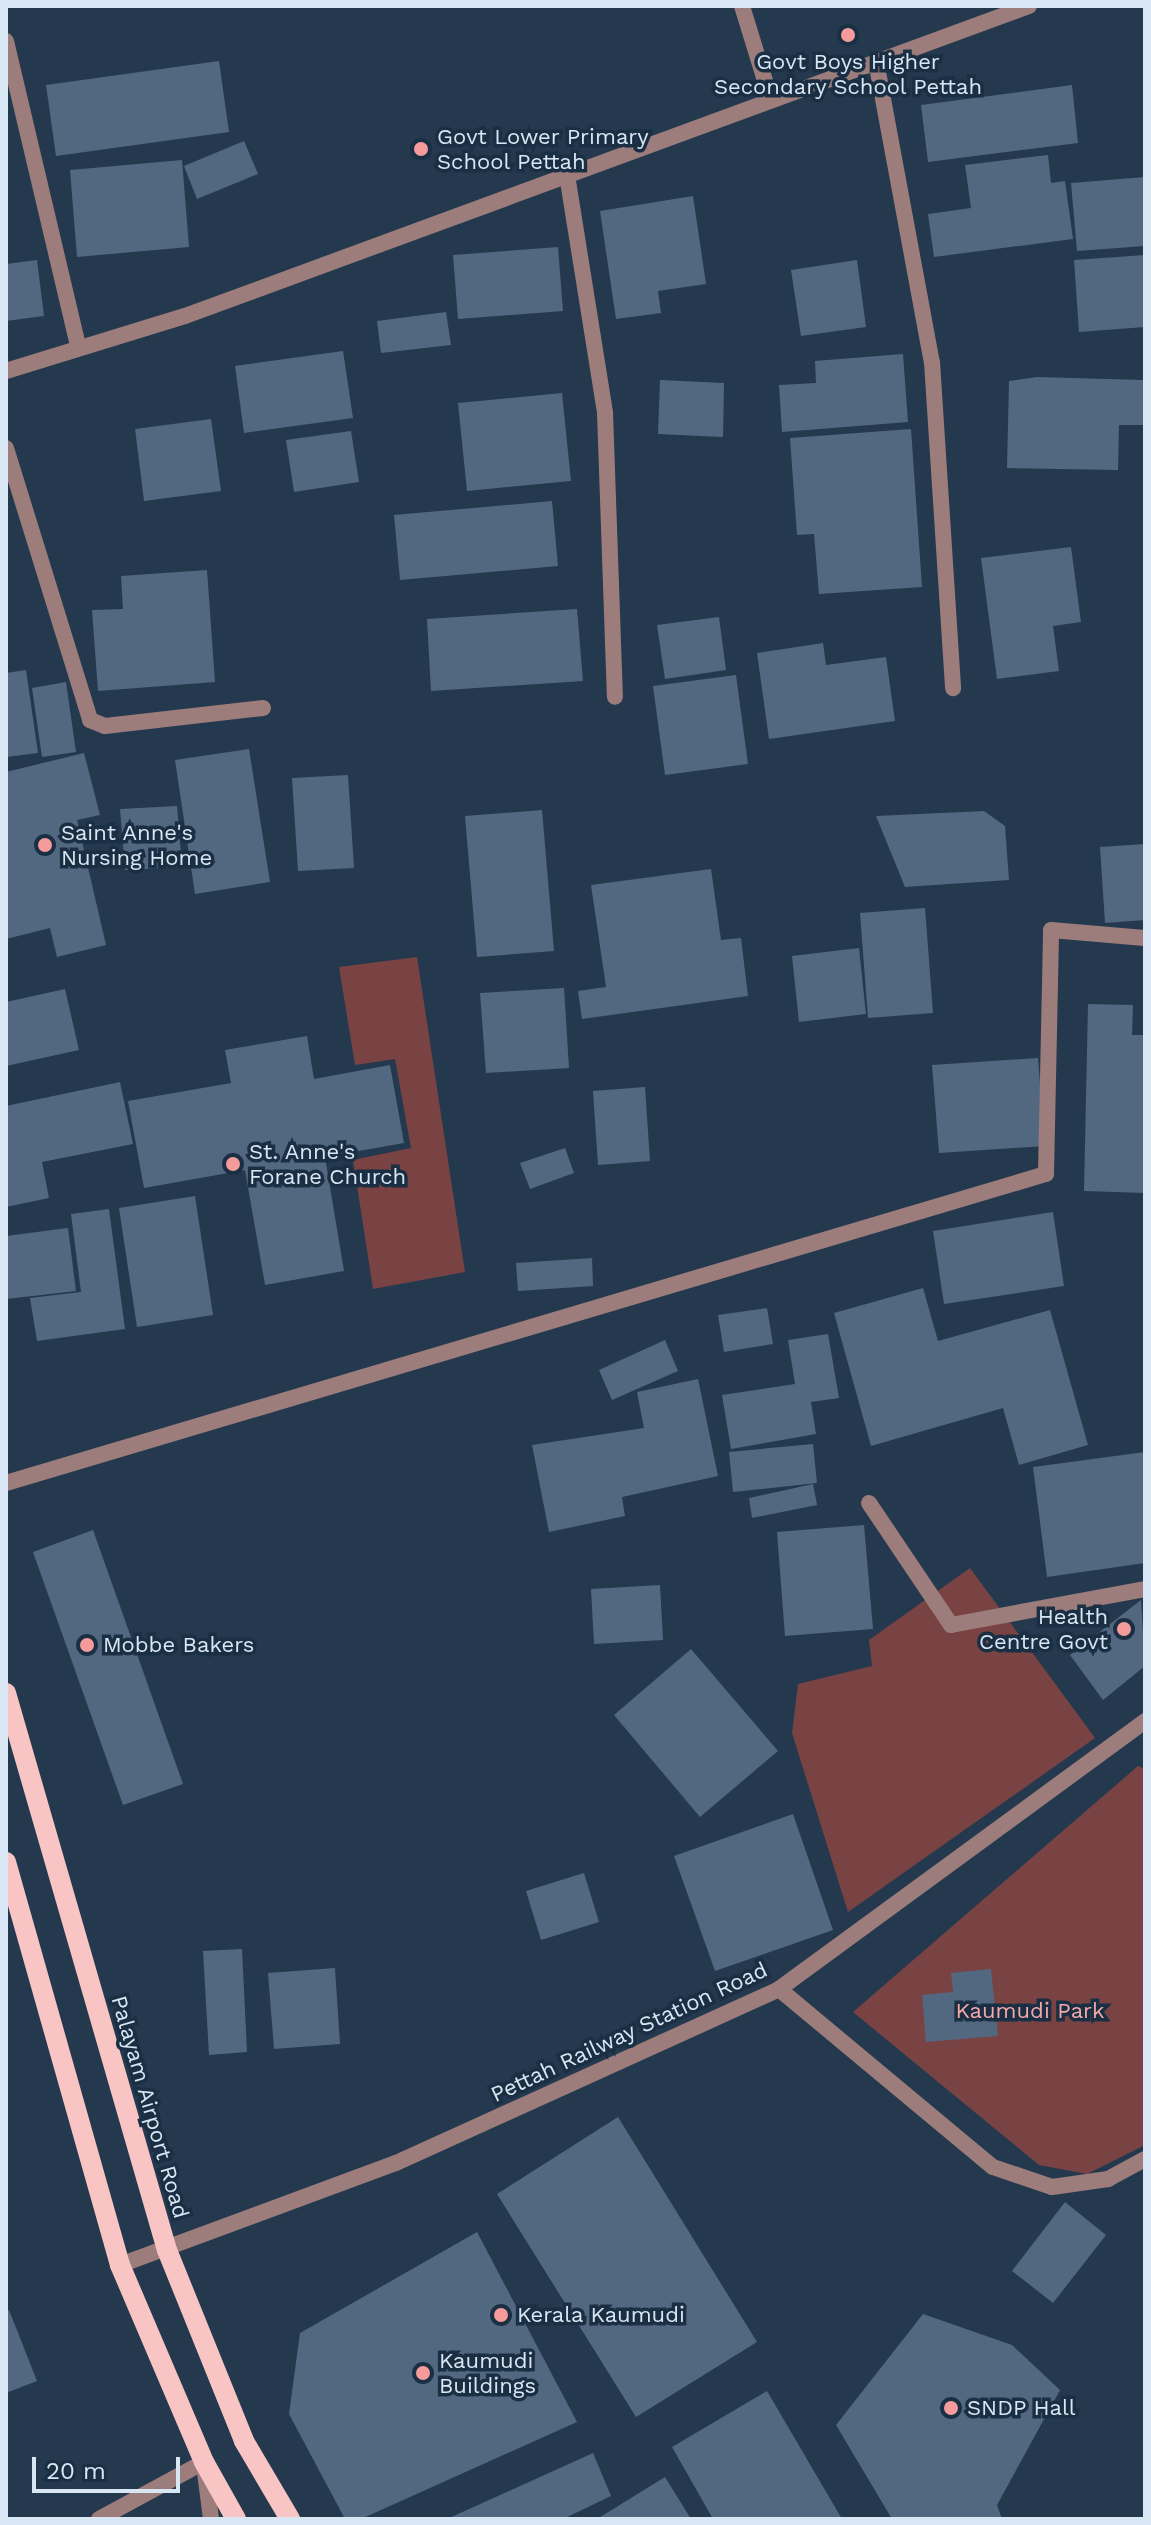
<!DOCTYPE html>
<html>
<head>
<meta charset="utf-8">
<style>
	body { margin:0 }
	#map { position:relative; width:1151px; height:2525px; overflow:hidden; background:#24394e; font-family:"Work Sans",sans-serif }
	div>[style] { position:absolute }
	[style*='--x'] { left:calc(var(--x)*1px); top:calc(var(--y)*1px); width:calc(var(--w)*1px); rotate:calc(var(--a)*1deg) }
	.green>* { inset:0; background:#794344 }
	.building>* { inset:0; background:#526880 }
	.service>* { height:16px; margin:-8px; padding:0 8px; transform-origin:8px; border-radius:8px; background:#9c7d7c }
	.minor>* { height:16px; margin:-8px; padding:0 8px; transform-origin:8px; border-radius:8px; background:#9c7d7c }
	.tertiary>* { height:16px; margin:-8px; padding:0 8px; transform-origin:8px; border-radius:8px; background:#9c7d7c }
	.primary>* { height:20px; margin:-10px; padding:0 10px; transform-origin:10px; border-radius:10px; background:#f8c5c4 }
	.dots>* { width:22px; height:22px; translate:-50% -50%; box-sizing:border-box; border:4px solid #1a2f43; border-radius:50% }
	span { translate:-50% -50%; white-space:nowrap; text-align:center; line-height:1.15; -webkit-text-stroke:7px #1a2f43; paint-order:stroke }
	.poi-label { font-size:22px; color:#d9e6f3 }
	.left { translate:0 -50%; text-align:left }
	.right { translate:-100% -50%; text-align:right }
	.park-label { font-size:22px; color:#f6a8a8 }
	.street-label { font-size:22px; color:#d9e6f3 }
	.frame { position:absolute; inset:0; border:8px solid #d9e6f3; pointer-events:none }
	.scale { position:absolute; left:32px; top:2457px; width:148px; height:36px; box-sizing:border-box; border:4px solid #d9e6f3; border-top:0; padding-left:10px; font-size:24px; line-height:28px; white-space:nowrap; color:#d9e6f3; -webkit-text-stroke:6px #1a2f43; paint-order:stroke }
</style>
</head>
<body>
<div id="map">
	<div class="green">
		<i style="clip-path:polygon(417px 957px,465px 1272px,373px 1289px,353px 1160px,411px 1148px,395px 1059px,355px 1065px,339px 967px)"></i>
		<i style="clip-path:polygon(970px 1568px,1095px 1738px,848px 1912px,792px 1733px,798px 1684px,872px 1666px,869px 1640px)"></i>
		<i style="clip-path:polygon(1138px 1766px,1145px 1769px,1145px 2145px,1087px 2174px,1039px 2165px,853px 2012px)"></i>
	</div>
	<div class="building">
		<i style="clip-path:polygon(219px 61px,229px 132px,56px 156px,46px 85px)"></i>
		<i style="clip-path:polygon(1072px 85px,1078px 143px,928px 162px,921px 105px)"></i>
		<i style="clip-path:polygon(244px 141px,258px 174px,197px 199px,184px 166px)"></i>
		<i style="clip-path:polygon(1048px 155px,1051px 183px,1065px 181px,1073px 239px,934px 257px,928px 214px,971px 208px,965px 165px)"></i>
		<i style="clip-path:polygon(182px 160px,189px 247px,77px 257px,70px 170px)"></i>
		<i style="clip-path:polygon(1145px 177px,1145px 246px,1077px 251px,1071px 183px)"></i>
		<i style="clip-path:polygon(693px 196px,706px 284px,658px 291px,661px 313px,616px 319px,600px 211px)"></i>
		<i style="clip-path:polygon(558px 247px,563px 311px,458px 319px,453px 255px)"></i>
		<i style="clip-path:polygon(1145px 255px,1145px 327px,1079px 332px,1074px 260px)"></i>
		<i style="clip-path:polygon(37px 260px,44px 316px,6px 321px,6px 264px)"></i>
		<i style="clip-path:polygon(857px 260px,866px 327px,801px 336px,791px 270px)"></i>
		<i style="clip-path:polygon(446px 312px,451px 345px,381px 353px,377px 321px)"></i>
		<i style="clip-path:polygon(343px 351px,353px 418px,244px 433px,235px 366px)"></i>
		<i style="clip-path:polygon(903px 354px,908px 422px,782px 432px,779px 385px,816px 383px,815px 361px)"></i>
		<i style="clip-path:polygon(1037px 377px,1143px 380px,1143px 425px,1119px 425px,1118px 470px,1007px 468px,1009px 381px)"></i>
		<i style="clip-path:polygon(660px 380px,724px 383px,723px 437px,658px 434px)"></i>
		<i style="clip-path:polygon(562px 393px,571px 481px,467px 491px,458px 403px)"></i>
		<i style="clip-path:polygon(211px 419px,221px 491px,144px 501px,135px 429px)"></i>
		<i style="clip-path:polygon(911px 429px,922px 587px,819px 594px,814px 534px,797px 535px,790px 438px)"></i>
		<i style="clip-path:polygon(351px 431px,359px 482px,294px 492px,286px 440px)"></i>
		<i style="clip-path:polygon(552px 501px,558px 566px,400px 580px,394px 515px)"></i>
		<i style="clip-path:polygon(1071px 547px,1081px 622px,1053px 626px,1059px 671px,997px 679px,981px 558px)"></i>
		<i style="clip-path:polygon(207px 570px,215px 682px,98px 691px,92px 610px,123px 609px,121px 576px)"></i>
		<i style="clip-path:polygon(577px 609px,583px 681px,431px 691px,427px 619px)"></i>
		<i style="clip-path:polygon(719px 617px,726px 670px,665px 679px,657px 625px)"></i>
		<i style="clip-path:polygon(823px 643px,826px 665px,886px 657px,895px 721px,769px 739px,757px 653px)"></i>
		<i style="clip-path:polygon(26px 670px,38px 753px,6px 757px,6px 673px)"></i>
		<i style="clip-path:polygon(736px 675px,748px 764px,665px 775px,653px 686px)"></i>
		<i style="clip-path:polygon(66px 682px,76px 752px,42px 757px,32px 688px)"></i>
		<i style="clip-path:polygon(249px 749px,270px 882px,195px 894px,175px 760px)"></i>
		<i style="clip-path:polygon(84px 753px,100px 815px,77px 820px,106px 945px,57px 957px,50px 928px,6px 939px,6px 772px)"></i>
		<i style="clip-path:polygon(348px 775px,354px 868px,298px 871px,292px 778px)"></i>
		<i style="clip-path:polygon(177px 806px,182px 867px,125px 870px,120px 809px)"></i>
		<i style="clip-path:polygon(542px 810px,554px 951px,477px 957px,465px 816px)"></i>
		<i style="clip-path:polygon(984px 811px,1005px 826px,1009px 880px,905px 887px,876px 816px)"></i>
		<i style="clip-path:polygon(1145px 844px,1145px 920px,1105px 923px,1100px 847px)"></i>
		<i style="clip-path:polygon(711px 869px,721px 940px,741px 938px,748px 996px,582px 1019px,578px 991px,606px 987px,591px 885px)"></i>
		<i style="clip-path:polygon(925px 908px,933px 1013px,868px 1018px,860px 913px)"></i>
		<i style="clip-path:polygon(859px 948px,866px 1014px,799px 1022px,792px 956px)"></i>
		<i style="clip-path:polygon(564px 988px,569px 1068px,486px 1073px,480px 993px)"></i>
		<i style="clip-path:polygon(65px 989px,79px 1050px,6px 1066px,6px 1002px)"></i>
		<i style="clip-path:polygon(1088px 1004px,1133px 1005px,1132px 1035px,1145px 1035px,1145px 1193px,1084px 1191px)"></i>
		<i style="clip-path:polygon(307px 1036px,314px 1079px,390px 1065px,404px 1143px,325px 1157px,344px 1271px,265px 1285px,245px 1170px,144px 1188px,128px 1101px,231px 1083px,225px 1050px)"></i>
		<i style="clip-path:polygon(1038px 1058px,1045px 1146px,939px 1153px,932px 1065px)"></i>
		<i style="clip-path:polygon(120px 1082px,133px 1144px,42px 1162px,49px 1198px,6px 1207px,6px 1106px)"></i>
		<i style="clip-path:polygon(645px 1087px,650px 1161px,598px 1165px,593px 1091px)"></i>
		<i style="clip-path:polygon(565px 1148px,574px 1173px,530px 1189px,520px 1163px)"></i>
		<i style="clip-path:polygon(195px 1196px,213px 1315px,137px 1327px,119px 1208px)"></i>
		<i style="clip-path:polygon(109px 1209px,125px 1329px,37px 1341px,30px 1298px,81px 1292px,71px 1214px)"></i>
		<i style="clip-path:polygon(1053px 1212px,1064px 1286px,944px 1304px,933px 1231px)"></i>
		<i style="clip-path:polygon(68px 1228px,76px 1291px,6px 1299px,6px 1236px)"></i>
		<i style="clip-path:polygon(592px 1258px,593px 1286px,518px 1291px,516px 1263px)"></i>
		<i style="clip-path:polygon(923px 1288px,938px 1341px,1050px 1310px,1088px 1445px,1019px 1465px,1003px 1408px,871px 1446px,834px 1313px)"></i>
		<i style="clip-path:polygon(767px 1308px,773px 1344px,724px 1352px,718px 1315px)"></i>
		<i style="clip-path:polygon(828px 1334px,839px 1398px,811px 1402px,816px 1434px,731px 1449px,722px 1395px,795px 1384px,788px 1340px)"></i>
		<i style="clip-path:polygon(665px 1340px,678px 1371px,612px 1400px,599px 1370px)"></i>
		<i style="clip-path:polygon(698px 1379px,718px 1476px,622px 1497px,625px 1516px,549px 1532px,532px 1445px,644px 1428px,637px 1392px)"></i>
		<i style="clip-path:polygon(813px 1444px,817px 1483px,733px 1492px,729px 1452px)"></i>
		<i style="clip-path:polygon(1145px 1452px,1145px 1563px,1047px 1577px,1033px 1467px)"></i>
		<i style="clip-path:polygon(813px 1484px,817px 1505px,752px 1518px,749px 1498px)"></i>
		<i style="clip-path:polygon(864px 1525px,873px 1629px,785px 1636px,777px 1532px)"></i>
		<i style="clip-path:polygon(93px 1530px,183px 1784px,123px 1805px,33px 1552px)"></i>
		<i style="clip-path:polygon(660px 1585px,663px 1640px,594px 1644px,591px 1589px)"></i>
		<i style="clip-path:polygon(1141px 1600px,1145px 1666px,1103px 1700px,1070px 1655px)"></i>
		<i style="clip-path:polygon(691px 1649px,778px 1751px,700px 1817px,614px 1715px)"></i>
		<i style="clip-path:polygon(793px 1814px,833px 1930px,715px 1971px,674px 1856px)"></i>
		<i style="clip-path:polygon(584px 1873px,599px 1922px,541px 1940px,526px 1891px)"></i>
		<i style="clip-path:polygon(242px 1949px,247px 2052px,209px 2055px,203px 1951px)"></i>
		<i style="clip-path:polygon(335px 1968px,340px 2044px,274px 2049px,268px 1973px)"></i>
		<i style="clip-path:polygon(991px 1969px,998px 2036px,926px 2042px,922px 1995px,953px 1992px,951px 1973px)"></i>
		<i style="clip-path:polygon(618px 2117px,757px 2342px,636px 2417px,497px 2194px)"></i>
		<i style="clip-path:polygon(1065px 2202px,1106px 2235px,1053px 2303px,1012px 2271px)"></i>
		<i style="clip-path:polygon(477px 2232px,577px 2422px,361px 2519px,345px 2519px,289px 2414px,300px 2333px)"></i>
		<i style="clip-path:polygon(9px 2310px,37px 2381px,6px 2393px,6px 2311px)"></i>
		<i style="clip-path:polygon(923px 2314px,1012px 2345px,1060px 2390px,997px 2505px,1002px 2519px,892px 2519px,836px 2425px)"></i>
		<i style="clip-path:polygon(767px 2391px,842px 2519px,713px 2519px,672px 2447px)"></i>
		<i style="clip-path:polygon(593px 2453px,611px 2496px,563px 2519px,447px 2519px)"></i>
		<i style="clip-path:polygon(665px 2477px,691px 2519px,597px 2519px)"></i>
	</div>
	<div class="service">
		<i style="--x:99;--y:2519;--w:119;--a:-28.5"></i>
	</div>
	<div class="minor">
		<i style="--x:742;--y:6;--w:98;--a:72.9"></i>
		<i style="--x:6;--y:41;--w:312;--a:76.7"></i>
		<i style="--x:876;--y:61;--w:306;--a:79.5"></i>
		<i style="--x:932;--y:362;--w:327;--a:86.3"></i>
		<i style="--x:567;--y:175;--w:241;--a:80.9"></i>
		<i style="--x:605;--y:413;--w:284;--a:88"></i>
		<i style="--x:6;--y:448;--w:285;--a:72.8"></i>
		<i style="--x:90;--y:720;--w:16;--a:22"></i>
		<i style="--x:105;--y:726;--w:159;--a:-6.5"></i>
		<i style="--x:6;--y:1483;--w:1085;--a:-16.55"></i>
		<i style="--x:1046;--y:1174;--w:244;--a:-88.8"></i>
		<i style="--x:1051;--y:930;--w:94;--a:4.9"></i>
		<i style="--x:869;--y:1503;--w:147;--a:56.1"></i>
		<i style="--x:951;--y:1625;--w:197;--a:-10.5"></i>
		<i style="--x:779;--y:1989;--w:278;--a:39.8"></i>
		<i style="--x:993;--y:2167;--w:62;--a:18.7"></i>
		<i style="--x:1052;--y:2187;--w:57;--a:-8.1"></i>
		<i style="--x:1108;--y:2179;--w:42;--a:-28.4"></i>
		<i style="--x:120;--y:2265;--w:294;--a:-20.3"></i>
		<i style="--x:396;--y:2163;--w:421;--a:-24.4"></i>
		<i style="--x:779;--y:1989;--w:454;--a:-36.2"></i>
		<i style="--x:204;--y:2465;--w:54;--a:82.6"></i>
	</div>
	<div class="tertiary">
		<i style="--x:6;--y:371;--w:187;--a:-17.1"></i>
		<i style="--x:185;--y:316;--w:899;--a:-20.17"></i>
	</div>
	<div class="primary">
		<i style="--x:6;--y:1693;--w:580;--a:73.88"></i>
		<i style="--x:167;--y:2250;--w:206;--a:68"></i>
		<i style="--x:244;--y:2441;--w:91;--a:59.5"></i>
		<i style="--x:6;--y:1862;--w:419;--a:74.2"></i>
		<i style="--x:120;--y:2265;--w:214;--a:66.9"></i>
		<i style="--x:204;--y:2462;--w:65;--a:60.7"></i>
	</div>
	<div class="dots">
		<i style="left:848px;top:35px;background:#f59b9b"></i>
		<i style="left:421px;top:149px;background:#f59b9b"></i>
		<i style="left:45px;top:845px;background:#f59b9b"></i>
		<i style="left:233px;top:1164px;background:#f59b9b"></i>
		<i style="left:1124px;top:1629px;background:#f59b9b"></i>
		<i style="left:87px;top:1645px;background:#f59b9b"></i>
		<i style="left:501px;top:2315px;background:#f59b9b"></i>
		<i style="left:423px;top:2373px;background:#f59b9b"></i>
		<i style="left:951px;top:2408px;background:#f59b9b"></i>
	</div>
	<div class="poi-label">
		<span style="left:848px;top:74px">Govt Boys Higher<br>Secondary School Pettah</span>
		<span class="left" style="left:437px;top:149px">Govt Lower Primary<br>School Pettah</span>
		<span class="left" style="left:61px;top:845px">Saint Anne's<br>Nursing Home</span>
		<span class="left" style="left:249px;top:1164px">St. Anne's<br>Forane Church</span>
		<span class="right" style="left:1108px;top:1629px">Health<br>Centre Govt</span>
		<span class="left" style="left:103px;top:1645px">Mobbe Bakers</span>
		<span class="left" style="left:517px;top:2315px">Kerala Kaumudi</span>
		<span class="left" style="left:439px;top:2373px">Kaumudi<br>Buildings</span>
		<span class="left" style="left:967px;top:2408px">SNDP Hall</span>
	</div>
	<div class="park-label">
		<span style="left:1030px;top:2011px">Kaumudi Park</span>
	</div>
	<div class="street-label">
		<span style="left:629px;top:2032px;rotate:-25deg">Pettah Railway Station Road</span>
		<span style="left:150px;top:2107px;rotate:74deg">Palayam Airport Road</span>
	</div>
	<div class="frame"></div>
	<div class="scale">20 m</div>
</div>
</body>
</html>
